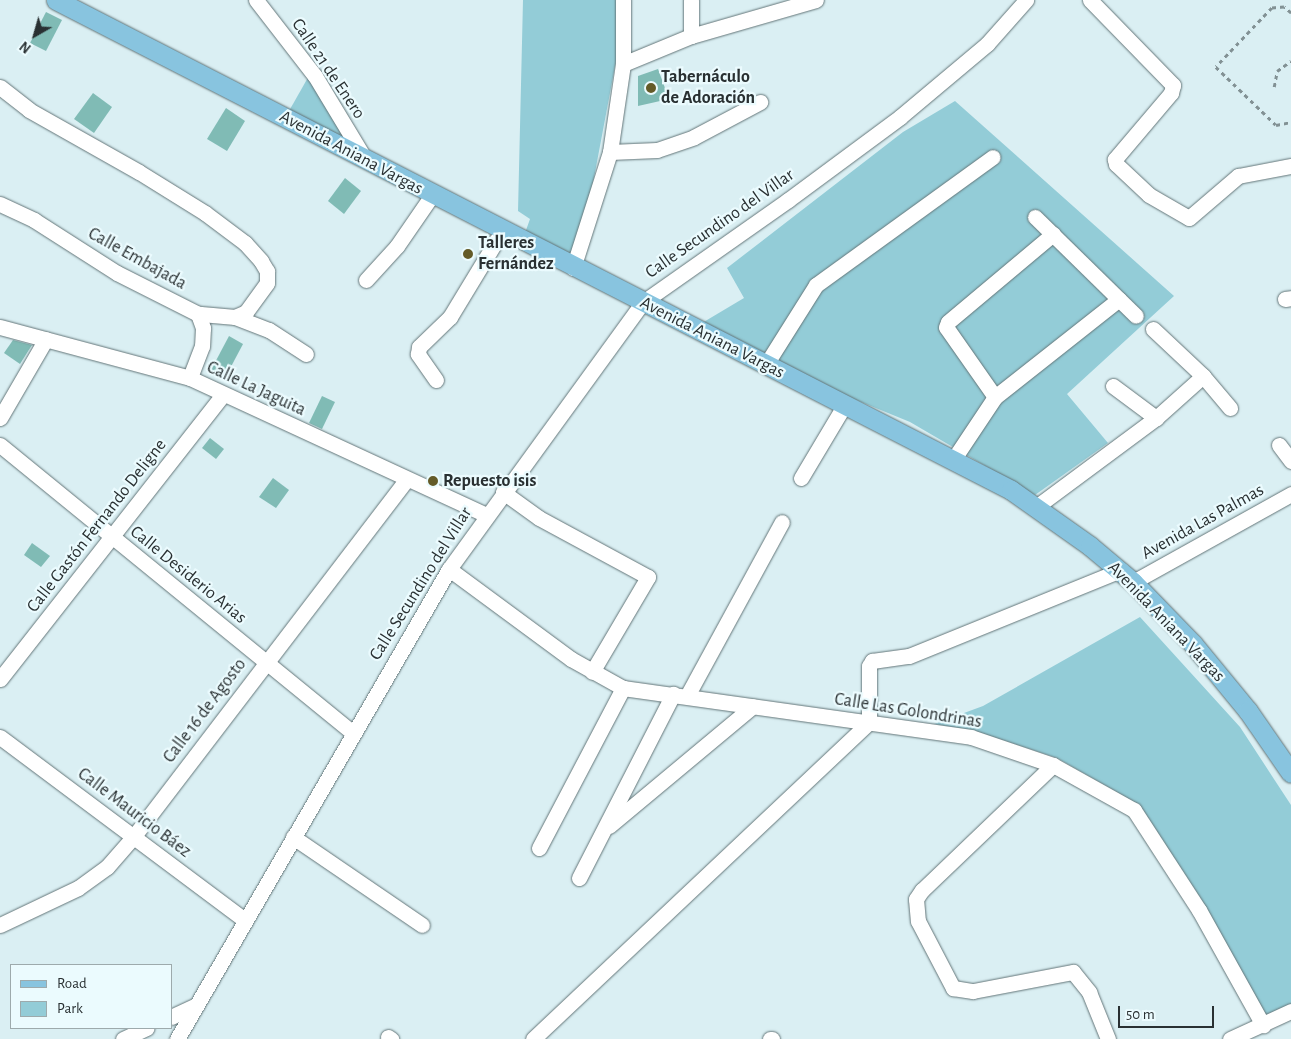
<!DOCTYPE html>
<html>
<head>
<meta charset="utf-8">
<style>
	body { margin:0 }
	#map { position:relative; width:1291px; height:1039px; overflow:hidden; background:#daeff3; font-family:"Alegreya Sans",sans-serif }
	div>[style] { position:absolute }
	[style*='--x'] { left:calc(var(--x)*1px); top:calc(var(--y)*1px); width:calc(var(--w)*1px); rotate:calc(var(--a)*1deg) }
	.green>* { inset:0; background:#93ccd7 }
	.building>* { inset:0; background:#80bbb5 }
	.path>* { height:2.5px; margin-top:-1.25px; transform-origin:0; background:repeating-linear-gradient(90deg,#829194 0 4px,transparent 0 8px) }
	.roads { filter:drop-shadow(0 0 1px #637578) drop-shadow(0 0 1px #637578) }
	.minor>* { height:15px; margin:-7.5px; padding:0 7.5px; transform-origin:7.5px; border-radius:7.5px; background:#fff }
	.major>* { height:19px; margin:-9.5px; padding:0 9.5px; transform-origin:9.5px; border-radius:9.5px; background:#88c4df }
	.dots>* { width:14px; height:14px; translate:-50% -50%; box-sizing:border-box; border:2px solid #ebfbfe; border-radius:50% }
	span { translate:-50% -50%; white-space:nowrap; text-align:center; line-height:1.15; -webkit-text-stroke:4.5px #ebfbfe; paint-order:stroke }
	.street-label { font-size:18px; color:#293032 }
	.poi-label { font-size:18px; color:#293032; font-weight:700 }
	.left { translate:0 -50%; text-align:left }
	.legend { position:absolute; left:10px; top:964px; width:162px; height:65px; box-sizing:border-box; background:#ebfbfe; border:1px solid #9daaac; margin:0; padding:6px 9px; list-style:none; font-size:15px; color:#293032 }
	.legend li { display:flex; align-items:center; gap:10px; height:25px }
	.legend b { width:25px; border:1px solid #9daaac }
	.north { position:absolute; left:10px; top:10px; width:50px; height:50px; -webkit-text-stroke:4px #ebfbfe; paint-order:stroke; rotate:218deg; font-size:14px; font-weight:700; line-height:20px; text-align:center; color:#293032 }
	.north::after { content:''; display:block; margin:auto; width:18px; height:22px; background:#293032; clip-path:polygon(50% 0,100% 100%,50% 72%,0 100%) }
	.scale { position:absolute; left:1118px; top:1006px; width:96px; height:22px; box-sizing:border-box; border:2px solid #293032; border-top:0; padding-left:6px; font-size:15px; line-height:18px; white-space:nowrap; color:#293032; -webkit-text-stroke:4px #ebfbfe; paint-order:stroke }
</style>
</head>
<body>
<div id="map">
	<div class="green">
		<i style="clip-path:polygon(523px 0,617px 0,616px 61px,593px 183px,572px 258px,525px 233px,530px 219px,518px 211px)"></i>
		<i style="clip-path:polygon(310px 74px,362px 157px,289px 111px)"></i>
		<i style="clip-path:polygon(955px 101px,1174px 296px,1067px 394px,1108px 443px,1035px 495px,910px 422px,783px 370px,702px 323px,744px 298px,727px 268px,903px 132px)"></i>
		<i style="clip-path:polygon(1140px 617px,1240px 727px,1291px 805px,1291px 1005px,1267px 1017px,1136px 803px,1057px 758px,978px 732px,934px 724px,983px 706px)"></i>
	</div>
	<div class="building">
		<i style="clip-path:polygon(46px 12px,62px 20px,46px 51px,30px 43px)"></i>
		<i style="clip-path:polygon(658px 69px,669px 99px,638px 106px,638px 76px)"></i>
		<i style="clip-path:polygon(93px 93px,112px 107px,94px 133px,74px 119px)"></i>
		<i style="clip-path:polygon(226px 108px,245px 121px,227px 151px,207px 139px)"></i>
		<i style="clip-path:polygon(345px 178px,361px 191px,344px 214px,328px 201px)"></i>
		<i style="clip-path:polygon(229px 336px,243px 344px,225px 378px,211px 370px)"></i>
		<i style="clip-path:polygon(13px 340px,32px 345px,20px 364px,4px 353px)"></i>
		<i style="clip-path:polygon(322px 396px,335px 402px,322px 429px,309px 423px)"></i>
		<i style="clip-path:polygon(210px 438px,224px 449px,216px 459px,202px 448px)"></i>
		<i style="clip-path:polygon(273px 478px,289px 490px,276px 508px,259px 497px)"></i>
		<i style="clip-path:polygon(32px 543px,50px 556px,41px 567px,24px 555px)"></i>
	</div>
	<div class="path">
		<i style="--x:1291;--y:13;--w:9;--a:-139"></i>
		<i style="--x:1284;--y:7;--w:12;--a:175"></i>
		<i style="--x:1272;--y:8;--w:81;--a:133.5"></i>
		<i style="--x:1216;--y:67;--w:83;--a:44"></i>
		<i style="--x:1276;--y:125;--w:15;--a:-11"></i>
		<i style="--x:1274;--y:87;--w:16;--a:-79"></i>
		<i style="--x:1277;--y:71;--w:17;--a:-36"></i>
	</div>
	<div class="roads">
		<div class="minor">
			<i style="--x:256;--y:0;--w:96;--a:52.2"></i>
			<i style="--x:315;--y:76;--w:97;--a:58.9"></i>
			<i style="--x:1090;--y:0;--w:119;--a:45.7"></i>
			<i style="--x:1173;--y:85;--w:8;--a:104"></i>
			<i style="--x:1171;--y:93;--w:87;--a:130.3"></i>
			<i style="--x:1115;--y:159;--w:5;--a:79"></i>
			<i style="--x:1116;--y:164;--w:45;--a:43.2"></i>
			<i style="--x:1149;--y:195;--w:46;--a:29.9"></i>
			<i style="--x:1189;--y:218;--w:65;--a:-40.6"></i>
			<i style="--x:1238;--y:176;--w:54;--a:-10.7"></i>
			<i style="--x:691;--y:36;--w:36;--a:-90"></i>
			<i style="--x:623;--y:64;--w:74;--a:-22.4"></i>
			<i style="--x:691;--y:36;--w:130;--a:-16.1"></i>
			<i style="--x:0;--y:87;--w:37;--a:38"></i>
			<i style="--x:29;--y:110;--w:126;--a:29.4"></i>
			<i style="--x:139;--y:172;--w:78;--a:31.8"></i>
			<i style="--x:205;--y:213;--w:50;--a:36.9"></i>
			<i style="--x:245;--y:243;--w:24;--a:48"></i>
			<i style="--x:261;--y:261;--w:12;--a:59"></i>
			<i style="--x:267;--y:271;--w:12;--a:90"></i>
			<i style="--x:267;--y:283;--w:36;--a:126"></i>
			<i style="--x:246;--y:312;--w:12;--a:156"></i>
			<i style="--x:235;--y:317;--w:37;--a:-175"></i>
			<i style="--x:610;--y:152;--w:47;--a:-2.4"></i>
			<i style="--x:657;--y:150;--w:39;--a:-19"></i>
			<i style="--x:694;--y:137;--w:75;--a:-27.9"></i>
			<i style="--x:0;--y:204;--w:38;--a:25"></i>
			<i style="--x:34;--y:220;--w:98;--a:32.6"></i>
			<i style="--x:117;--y:273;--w:91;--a:26.8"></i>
			<i style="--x:198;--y:314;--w:15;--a:70"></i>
			<i style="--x:203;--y:328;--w:18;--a:93"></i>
			<i style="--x:202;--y:346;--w:34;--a:111"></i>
			<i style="--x:1035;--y:217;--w:141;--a:44.4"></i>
			<i style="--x:573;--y:268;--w:122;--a:-72.3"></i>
			<i style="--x:610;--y:152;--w:89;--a:-81.6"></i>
			<i style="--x:623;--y:64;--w:64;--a:-90"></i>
			<i style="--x:366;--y:280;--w:46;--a:-47.6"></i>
			<i style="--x:397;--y:246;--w:62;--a:-55.5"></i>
			<i style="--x:1285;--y:299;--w:6;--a:-9"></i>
			<i style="--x:235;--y:317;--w:36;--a:21"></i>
			<i style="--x:269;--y:330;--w:44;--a:33"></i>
			<i style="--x:0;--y:327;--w:197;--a:15"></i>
			<i style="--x:190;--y:378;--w:326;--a:24.8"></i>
			<i style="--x:1153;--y:329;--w:69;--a:43.2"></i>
			<i style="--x:1203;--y:376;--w:42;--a:49.8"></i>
			<i style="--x:765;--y:366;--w:96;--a:-57.8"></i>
			<i style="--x:816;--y:285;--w:218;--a:-35.9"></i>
			<i style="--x:436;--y:380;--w:32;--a:-125"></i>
			<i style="--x:418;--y:354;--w:7;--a:-82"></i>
			<i style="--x:419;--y:347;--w:43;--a:-44.1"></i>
			<i style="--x:450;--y:317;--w:100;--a:-58.8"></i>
			<i style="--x:1113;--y:386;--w:54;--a:36.7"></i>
			<i style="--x:995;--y:397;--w:85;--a:-125"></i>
			<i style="--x:946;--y:327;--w:5;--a:-68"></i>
			<i style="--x:948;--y:322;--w:137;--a:-40"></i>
			<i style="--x:0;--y:418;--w:91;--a:-59.8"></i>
			<i style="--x:0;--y:445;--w:454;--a:39.2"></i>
			<i style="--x:1279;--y:445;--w:20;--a:53"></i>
			<i style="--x:953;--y:460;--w:76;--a:-56.3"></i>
			<i style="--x:995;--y:397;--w:158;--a:-38.3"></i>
			<i style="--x:801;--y:478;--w:84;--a:-59.2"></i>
			<i style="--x:503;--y:492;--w:44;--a:35.8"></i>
			<i style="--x:539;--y:518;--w:124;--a:28.4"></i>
			<i style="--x:648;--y:577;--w:110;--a:120.5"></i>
			<i style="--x:1036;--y:507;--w:149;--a:-36.6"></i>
			<i style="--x:1156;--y:418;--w:63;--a:-41.8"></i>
			<i style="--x:449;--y:569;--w:152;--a:36.4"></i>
			<i style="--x:571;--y:659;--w:60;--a:29.1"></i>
			<i style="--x:623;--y:688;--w:351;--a:8"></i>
			<i style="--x:971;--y:737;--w:87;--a:18.9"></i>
			<i style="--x:1053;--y:765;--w:93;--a:29.1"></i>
			<i style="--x:1134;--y:810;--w:119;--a:57"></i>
			<i style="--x:1199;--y:910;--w:132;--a:60.9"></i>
			<i style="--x:1133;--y:582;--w:181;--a:-29.1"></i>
			<i style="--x:0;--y:679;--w:361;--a:-51.9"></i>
			<i style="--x:687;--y:696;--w:198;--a:-61.4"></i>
			<i style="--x:0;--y:737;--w:306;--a:36.8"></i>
			<i style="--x:1053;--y:765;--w:181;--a:136.3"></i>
			<i style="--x:922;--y:890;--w:11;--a:124"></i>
			<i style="--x:916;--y:899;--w:22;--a:85"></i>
			<i style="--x:918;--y:921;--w:76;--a:62.4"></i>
			<i style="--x:953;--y:988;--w:20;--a:9"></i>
			<i style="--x:973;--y:991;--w:102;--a:-10.8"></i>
			<i style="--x:1073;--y:972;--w:26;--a:51"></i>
			<i style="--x:1089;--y:992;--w:51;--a:68"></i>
			<i style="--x:609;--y:826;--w:187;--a:-39.8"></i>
			<i style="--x:293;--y:837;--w:156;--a:34.3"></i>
			<i style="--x:539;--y:848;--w:181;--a:-62.3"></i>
			<i style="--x:579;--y:878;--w:207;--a:-62.9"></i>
			<i style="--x:0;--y:925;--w:86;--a:-25.4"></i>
			<i style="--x:78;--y:888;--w:36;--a:-36"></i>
			<i style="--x:107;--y:867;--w:41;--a:-48.9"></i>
			<i style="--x:134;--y:836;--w:448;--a:-52.6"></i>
			<i style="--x:171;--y:1017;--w:26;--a:-25"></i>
			<i style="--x:388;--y:1037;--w:4;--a:34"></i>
			<i style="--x:123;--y:1039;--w:26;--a:-25"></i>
			<i style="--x:177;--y:1039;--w:543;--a:-59.94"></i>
			<i style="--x:449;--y:569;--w:330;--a:-54"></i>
			<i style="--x:643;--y:302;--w:177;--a:-35.1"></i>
			<i style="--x:788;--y:200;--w:139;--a:-36.5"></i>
			<i style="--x:900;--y:117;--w:114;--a:-40"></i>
			<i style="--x:987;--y:44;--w:59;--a:-48.4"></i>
			<i style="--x:533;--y:1039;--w:462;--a:-43.3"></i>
			<i style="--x:869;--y:722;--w:56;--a:-90"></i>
			<i style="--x:869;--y:666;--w:6;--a:-59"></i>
			<i style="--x:872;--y:661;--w:37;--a:-8"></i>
			<i style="--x:909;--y:656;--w:229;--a:-22.1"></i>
			<i style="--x:770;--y:1039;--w:2;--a:0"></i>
			<i style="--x:1230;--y:1039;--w:67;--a:-24.7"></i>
		</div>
		<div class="major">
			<i style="--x:56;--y:0;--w:1073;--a:27.16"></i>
			<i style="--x:1011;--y:490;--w:97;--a:35.3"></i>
			<i style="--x:1090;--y:546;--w:56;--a:39.9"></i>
			<i style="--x:1133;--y:582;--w:86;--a:45.9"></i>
			<i style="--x:1193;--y:644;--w:87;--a:50.6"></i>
			<i style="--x:1248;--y:711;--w:75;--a:55.3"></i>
		</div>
	</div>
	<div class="dots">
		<i style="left:651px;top:88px;background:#645b28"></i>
		<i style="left:468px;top:254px;background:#645b28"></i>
		<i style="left:433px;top:481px;background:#645b28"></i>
	</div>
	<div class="street-label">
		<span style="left:328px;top:69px;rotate:56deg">Calle 21 de Enero</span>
		<span style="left:351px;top:153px;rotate:28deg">Avenida Aniana Vargas</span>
		<span style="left:720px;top:224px;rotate:-35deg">Calle Secundino del Villar</span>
		<span style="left:137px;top:259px;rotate:29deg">Calle Embajada</span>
		<span style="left:712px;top:338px;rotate:27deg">Avenida Aniana Vargas</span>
		<span style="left:256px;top:389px;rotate:25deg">Calle La Jaguita</span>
		<span style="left:1203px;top:522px;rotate:-29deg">Avenida Las Palmas</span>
		<span style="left:97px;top:526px;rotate:-52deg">Calle Gastón Fernando Deligne</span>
		<span style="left:188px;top:575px;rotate:39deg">Calle Desiderio Arias</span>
		<span style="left:421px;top:584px;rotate:-58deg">Calle Secundino del Villar</span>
		<span style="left:1166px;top:622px;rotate:46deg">Avenida Aniana Vargas</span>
		<span style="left:205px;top:711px;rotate:-53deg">Calle 16 de Agosto</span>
		<span style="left:908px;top:711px;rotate:9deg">Calle Las Golondrinas</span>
		<span style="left:134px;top:813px;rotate:37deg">Calle Mauricio Báez</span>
	</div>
	<div class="poi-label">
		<span class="left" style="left:661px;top:88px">Tabernáculo<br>de Adoración</span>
		<span class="left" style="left:478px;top:254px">Talleres<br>Fernández</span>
		<span class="left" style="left:443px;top:481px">Repuesto isis</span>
	</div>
	<ul class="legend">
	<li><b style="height:6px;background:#88c4df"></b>Road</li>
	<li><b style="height:14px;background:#93ccd7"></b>Park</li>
	</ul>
	<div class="north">N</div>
	<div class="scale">50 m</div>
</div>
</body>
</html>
